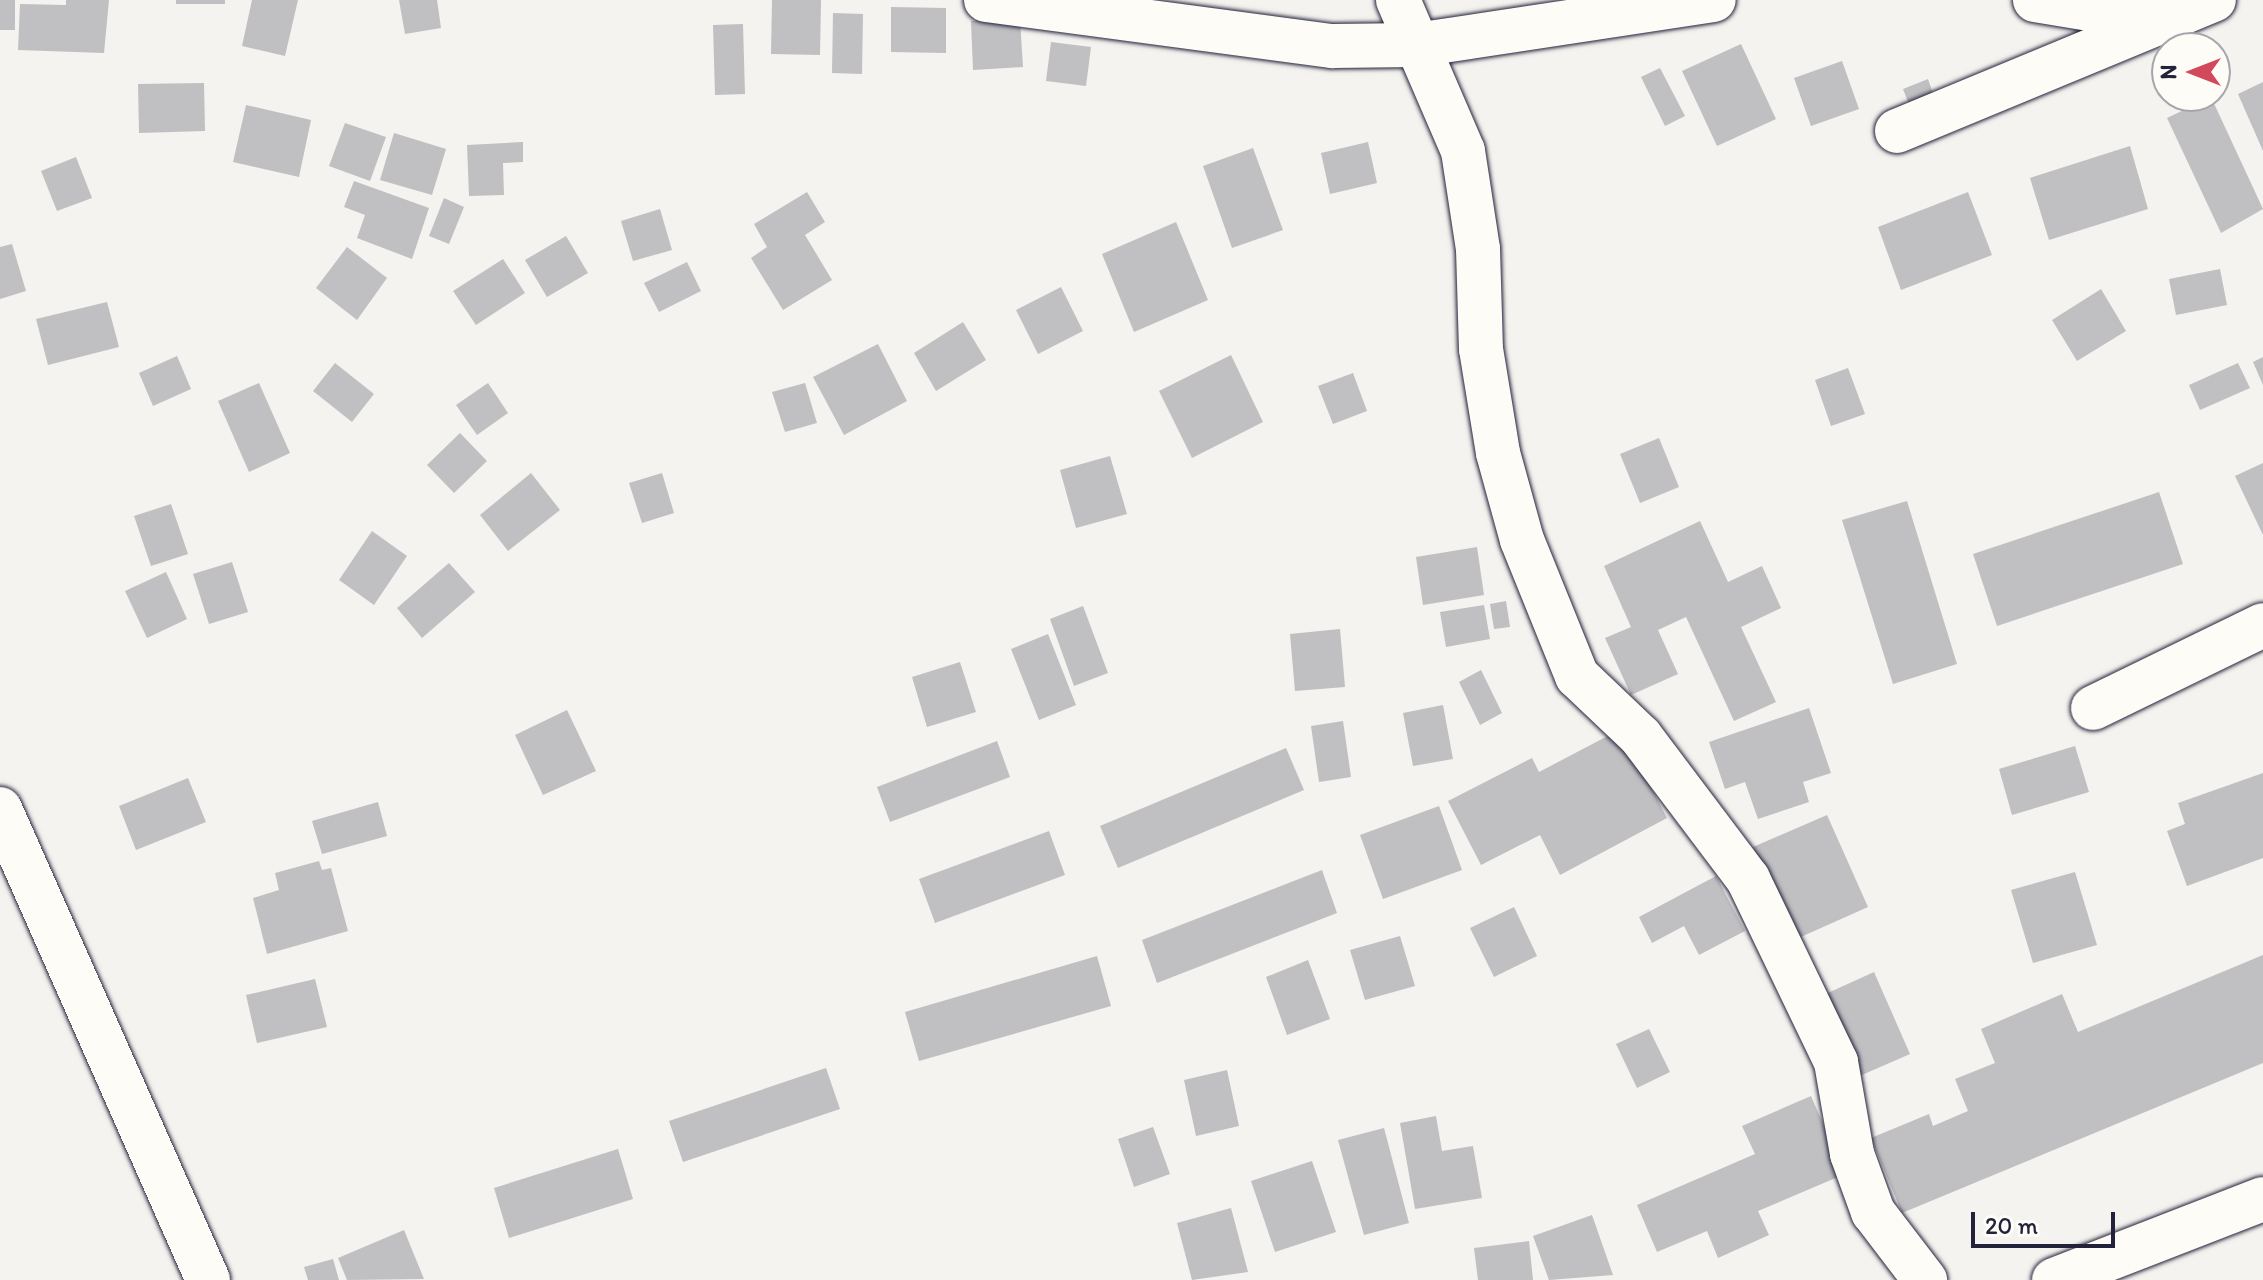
<!DOCTYPE html>
<html>
<head>
<meta charset="utf-8">
<style>
	body { margin:0 }
	#map { position:relative; width:2263px; height:1280px; overflow:hidden; background:#f4f3ef; font-family:Itim,sans-serif }
	div>[style] { position:absolute }
	[style*='--x'] { left:calc(var(--x)*1px); top:calc(var(--y)*1px); width:calc(var(--w)*1px); rotate:calc(var(--a)*1deg) }
	.building>* { inset:0; background:#c0bfc2 }
	.roads { filter:drop-shadow(0 0 2px #22223b) drop-shadow(0 0 2px #22223b) }
	.minor>* { height:44px; margin:-22px; padding:0 22px; transform-origin:22px; border-radius:22px; background:#fdfcf7 }
	span { translate:-50% -50%; white-space:nowrap; text-align:center; line-height:1.15; -webkit-text-stroke:6px #fdfcf7; paint-order:stroke }
	.north { position:absolute; left:2151px; top:32px; width:80px; height:80px; box-sizing:border-box; background:#fdfcf7; border:2px solid #a5a5ac; border-radius:50%; rotate:270deg; font-size:22px; font-weight:700; line-height:32px; text-align:center; color:#22223b }
	.north::after { content:''; display:block; margin:auto; width:28px; height:36px; background:#d1495b; clip-path:polygon(50% 0,100% 100%,50% 72%,0 100%) }
	.scale { position:absolute; left:1971px; top:1212px; width:144px; height:36px; box-sizing:border-box; border:4px solid #22223b; border-top:0; padding-left:10px; font-size:24px; line-height:28px; white-space:nowrap; color:#22223b; -webkit-text-stroke:6px #fdfcf7; paint-order:stroke }
</style>
</head>
<body>
<div id="map">
	<div class="building">
		<i style="clip-path:polygon(0 0,15px 0,15px 30px,0 30px)"></i>
		<i style="clip-path:polygon(66px 0,109px 0,104px 53px,18px 50px,20px 4px,66px 5px)"></i>
		<i style="clip-path:polygon(176px 0,225px 0,225px 4px,176px 4px)"></i>
		<i style="clip-path:polygon(252px 0,298px 0,285px 56px,242px 46px)"></i>
		<i style="clip-path:polygon(399px 0,437px 0,441px 28px,405px 34px)"></i>
		<i style="clip-path:polygon(772px 0,821px 0,820px 55px,771px 54px)"></i>
		<i style="clip-path:polygon(891px 7px,946px 8px,946px 53px,891px 52px)"></i>
		<i style="clip-path:polygon(833px 13px,863px 14px,862px 74px,832px 73px)"></i>
		<i style="clip-path:polygon(1020px 19px,1023px 67px,973px 70px,971px 21px)"></i>
		<i style="clip-path:polygon(743px 24px,745px 94px,715px 95px,713px 25px)"></i>
		<i style="clip-path:polygon(1051px 42px,1091px 47px,1086px 86px,1046px 81px)"></i>
		<i style="clip-path:polygon(1741px 44px,1776px 119px,1717px 146px,1682px 71px)"></i>
		<i style="clip-path:polygon(1842px 61px,1859px 109px,1811px 126px,1794px 78px)"></i>
		<i style="clip-path:polygon(1660px 68px,1685px 116px,1665px 126px,1641px 77px)"></i>
		<i style="clip-path:polygon(1928px 79px,1936px 102px,1912px 112px,1903px 89px)"></i>
		<i style="clip-path:polygon(2263px 82px,2263px 151px,2238px 94px)"></i>
		<i style="clip-path:polygon(204px 83px,205px 131px,139px 133px,138px 84px)"></i>
		<i style="clip-path:polygon(2211px 97px,2263px 209px,2221px 233px,2167px 118px)"></i>
		<i style="clip-path:polygon(246px 105px,311px 120px,299px 177px,233px 162px)"></i>
		<i style="clip-path:polygon(345px 123px,386px 137px,370px 181px,329px 166px)"></i>
		<i style="clip-path:polygon(394px 133px,446px 149px,432px 195px,380px 180px)"></i>
		<i style="clip-path:polygon(523px 142px,523px 162px,503px 163px,504px 195px,469px 196px,467px 145px)"></i>
		<i style="clip-path:polygon(1368px 142px,1377px 183px,1330px 194px,1321px 153px)"></i>
		<i style="clip-path:polygon(2130px 146px,2148px 209px,2049px 240px,2030px 178px)"></i>
		<i style="clip-path:polygon(1253px 148px,1283px 230px,1232px 248px,1203px 166px)"></i>
		<i style="clip-path:polygon(76px 157px,92px 198px,57px 211px,41px 171px)"></i>
		<i style="clip-path:polygon(354px 181px,429px 208px,412px 259px,357px 238px,365px 215px,344px 207px)"></i>
		<i style="clip-path:polygon(807px 192px,825px 222px,805px 235px,832px 280px,783px 310px,751px 258px,767px 247px,754px 224px)"></i>
		<i style="clip-path:polygon(1968px 192px,1992px 255px,1901px 290px,1878px 227px)"></i>
		<i style="clip-path:polygon(444px 198px,464px 207px,449px 244px,429px 236px)"></i>
		<i style="clip-path:polygon(660px 209px,672px 250px,633px 261px,621px 221px)"></i>
		<i style="clip-path:polygon(1176px 222px,1208px 300px,1134px 332px,1102px 254px)"></i>
		<i style="clip-path:polygon(566px 236px,588px 273px,547px 297px,525px 260px)"></i>
		<i style="clip-path:polygon(12px 244px,26px 291px,0 299px,0 247px)"></i>
		<i style="clip-path:polygon(347px 247px,387px 278px,357px 320px,316px 288px)"></i>
		<i style="clip-path:polygon(503px 259px,525px 293px,476px 325px,453px 291px)"></i>
		<i style="clip-path:polygon(687px 262px,701px 291px,659px 312px,644px 283px)"></i>
		<i style="clip-path:polygon(2220px 269px,2227px 305px,2176px 315px,2169px 279px)"></i>
		<i style="clip-path:polygon(1061px 287px,1083px 331px,1038px 354px,1016px 310px)"></i>
		<i style="clip-path:polygon(2101px 289px,2126px 331px,2077px 361px,2052px 320px)"></i>
		<i style="clip-path:polygon(107px 302px,119px 347px,48px 365px,36px 319px)"></i>
		<i style="clip-path:polygon(963px 322px,986px 360px,936px 391px,914px 353px)"></i>
		<i style="clip-path:polygon(878px 344px,907px 401px,844px 435px,813px 377px)"></i>
		<i style="clip-path:polygon(1231px 355px,1263px 422px,1192px 458px,1159px 391px)"></i>
		<i style="clip-path:polygon(177px 356px,191px 389px,153px 406px,139px 373px)"></i>
		<i style="clip-path:polygon(2263px 357px,2263px 385px,2253px 362px)"></i>
		<i style="clip-path:polygon(335px 363px,374px 394px,352px 422px,313px 391px)"></i>
		<i style="clip-path:polygon(2238px 363px,2250px 388px,2200px 410px,2189px 385px)"></i>
		<i style="clip-path:polygon(1848px 368px,1865px 414px,1831px 426px,1815px 380px)"></i>
		<i style="clip-path:polygon(1353px 373px,1367px 411px,1333px 424px,1318px 386px)"></i>
		<i style="clip-path:polygon(259px 383px,290px 453px,249px 472px,218px 401px)"></i>
		<i style="clip-path:polygon(488px 383px,508px 413px,477px 435px,456px 405px)"></i>
		<i style="clip-path:polygon(805px 383px,817px 423px,785px 432px,772px 392px)"></i>
		<i style="clip-path:polygon(460px 433px,487px 461px,454px 493px,427px 465px)"></i>
		<i style="clip-path:polygon(1659px 438px,1679px 487px,1640px 503px,1620px 454px)"></i>
		<i style="clip-path:polygon(1110px 456px,1127px 514px,1076px 528px,1060px 470px)"></i>
		<i style="clip-path:polygon(2263px 463px,2263px 535px,2235px 476px)"></i>
		<i style="clip-path:polygon(531px 473px,560px 510px,508px 551px,480px 515px)"></i>
		<i style="clip-path:polygon(662px 473px,674px 513px,642px 523px,629px 483px)"></i>
		<i style="clip-path:polygon(2159px 492px,2183px 564px,1997px 626px,1973px 554px)"></i>
		<i style="clip-path:polygon(1907px 501px,1957px 664px,1893px 684px,1842px 520px)"></i>
		<i style="clip-path:polygon(171px 504px,188px 554px,151px 566px,134px 516px)"></i>
		<i style="clip-path:polygon(1700px 521px,1728px 582px,1762px 566px,1781px 608px,1741px 627px,1776px 702px,1734px 721px,1686px 617px,1658px 630px,1678px 674px,1631px 695px,1605px 638px,1631px 627px,1604px 566px)"></i>
		<i style="clip-path:polygon(372px 531px,407px 556px,374px 605px,339px 580px)"></i>
		<i style="clip-path:polygon(1477px 547px,1484px 595px,1423px 605px,1416px 557px)"></i>
		<i style="clip-path:polygon(232px 562px,248px 612px,209px 624px,193px 574px)"></i>
		<i style="clip-path:polygon(449px 563px,475px 592px,422px 638px,397px 608px)"></i>
		<i style="clip-path:polygon(166px 572px,187px 619px,147px 638px,125px 591px)"></i>
		<i style="clip-path:polygon(1506px 601px,1510px 627px,1494px 629px,1490px 604px)"></i>
		<i style="clip-path:polygon(1484px 605px,1490px 639px,1446px 647px,1440px 612px)"></i>
		<i style="clip-path:polygon(1083px 606px,1108px 673px,1074px 686px,1050px 619px)"></i>
		<i style="clip-path:polygon(1340px 629px,1345px 687px,1295px 691px,1290px 634px)"></i>
		<i style="clip-path:polygon(1048px 634px,1076px 705px,1039px 720px,1011px 649px)"></i>
		<i style="clip-path:polygon(960px 662px,976px 712px,927px 727px,912px 677px)"></i>
		<i style="clip-path:polygon(1481px 670px,1502px 713px,1480px 725px,1459px 682px)"></i>
		<i style="clip-path:polygon(1443px 705px,1453px 759px,1413px 766px,1403px 713px)"></i>
		<i style="clip-path:polygon(1809px 708px,1831px 773px,1803px 782px,1809px 802px,1758px 819px,1745px 782px,1725px 789px,1709px 742px)"></i>
		<i style="clip-path:polygon(567px 710px,596px 771px,543px 795px,515px 735px)"></i>
		<i style="clip-path:polygon(1343px 721px,1351px 777px,1319px 782px,1311px 726px)"></i>
		<i style="clip-path:polygon(1621px 729px,1667px 818px,1560px 875px,1540px 835px,1481px 865px,1448px 801px,1532px 758px,1539px 772px)"></i>
		<i style="clip-path:polygon(997px 741px,1010px 777px,890px 822px,877px 787px)"></i>
		<i style="clip-path:polygon(2075px 746px,2089px 792px,2012px 815px,1999px 769px)"></i>
		<i style="clip-path:polygon(1286px 748px,1304px 790px,1118px 868px,1100px 826px)"></i>
		<i style="clip-path:polygon(2263px 773px,2263px 858px,2187px 886px,2167px 831px,2185px 824px,2178px 803px)"></i>
		<i style="clip-path:polygon(188px 778px,206px 822px,136px 850px,119px 806px)"></i>
		<i style="clip-path:polygon(378px 802px,387px 836px,322px 854px,312px 821px)"></i>
		<i style="clip-path:polygon(1439px 806px,1462px 870px,1383px 899px,1360px 835px)"></i>
		<i style="clip-path:polygon(1827px 815px,1868px 907px,1794px 940px,1753px 847px)"></i>
		<i style="clip-path:polygon(1049px 831px,1065px 875px,935px 923px,919px 879px)"></i>
		<i style="clip-path:polygon(319px 861px,322px 870px,331px 868px,348px 931px,267px 954px,253px 898px,279px 890px,275px 873px)"></i>
		<i style="clip-path:polygon(1322px 870px,1337px 913px,1157px 983px,1142px 940px)"></i>
		<i style="clip-path:polygon(2075px 872px,2097px 945px,2033px 963px,2011px 890px)"></i>
		<i style="clip-path:polygon(1716px 876px,1745px 931px,1699px 955px,1684px 926px,1652px 943px,1639px 917px)"></i>
		<i style="clip-path:polygon(1514px 907px,1537px 956px,1494px 977px,1470px 928px)"></i>
		<i style="clip-path:polygon(1400px 936px,1415px 986px,1365px 1000px,1350px 950px)"></i>
		<i style="clip-path:polygon(2263px 955px,2263px 1063px,1902px 1213px,1871px 1138px,1929px 1114px,1933px 1126px,1968px 1111px,1955px 1079px,1995px 1063px,1981px 1029px,2062px 994px,2078px 1032px)"></i>
		<i style="clip-path:polygon(1097px 956px,1111px 1006px,919px 1061px,905px 1012px)"></i>
		<i style="clip-path:polygon(1308px 960px,1330px 1019px,1287px 1035px,1266px 977px)"></i>
		<i style="clip-path:polygon(1874px 972px,1910px 1054px,1855px 1078px,1819px 997px)"></i>
		<i style="clip-path:polygon(315px 979px,327px 1027px,257px 1043px,246px 995px)"></i>
		<i style="clip-path:polygon(1649px 1029px,1670px 1072px,1637px 1088px,1616px 1044px)"></i>
		<i style="clip-path:polygon(826px 1068px,840px 1109px,683px 1162px,669px 1121px)"></i>
		<i style="clip-path:polygon(1227px 1070px,1239px 1126px,1196px 1136px,1184px 1080px)"></i>
		<i style="clip-path:polygon(1811px 1096px,1845px 1174px,1758px 1211px,1769px 1235px,1718px 1258px,1707px 1231px,1657px 1252px,1637px 1205px,1755px 1154px,1742px 1126px)"></i>
		<i style="clip-path:polygon(1436px 1116px,1442px 1151px,1473px 1146px,1482px 1198px,1415px 1209px,1400px 1123px)"></i>
		<i style="clip-path:polygon(1153px 1127px,1170px 1174px,1134px 1187px,1118px 1139px)"></i>
		<i style="clip-path:polygon(1384px 1128px,1409px 1223px,1364px 1235px,1338px 1140px)"></i>
		<i style="clip-path:polygon(618px 1149px,633px 1199px,509px 1238px,494px 1188px)"></i>
		<i style="clip-path:polygon(1312px 1161px,1336px 1232px,1275px 1252px,1251px 1181px)"></i>
		<i style="clip-path:polygon(1231px 1208px,1248px 1272px,1192px 1280px,1177px 1223px)"></i>
		<i style="clip-path:polygon(1592px 1215px,1613px 1275px,1549px 1280px,1533px 1236px)"></i>
		<i style="clip-path:polygon(404px 1230px,424px 1279px,347px 1280px,338px 1258px)"></i>
		<i style="clip-path:polygon(1529px 1241px,1533px 1280px,1478px 1280px,1474px 1248px)"></i>
		<i style="clip-path:polygon(333px 1259px,339px 1280px,308px 1280px,304px 1267px)"></i>
	</div>
	<div class="roads">
		<div class="minor">
			<i style="--x:986;--y:0;--w:350;--a:7.6"></i>
			<i style="--x:1333;--y:46;--w:83;--a:-0.7"></i>
			<i style="--x:1416;--y:45;--w:301;--a:-8.6"></i>
			<i style="--x:1398;--y:0;--w:164;--a:66.7"></i>
			<i style="--x:1463;--y:151;--w:99;--a:81.3"></i>
			<i style="--x:1478;--y:249;--w:100;--a:88.3"></i>
			<i style="--x:1481;--y:349;--w:105;--a:80.7"></i>
			<i style="--x:1498;--y:453;--w:90;--a:74.6"></i>
			<i style="--x:1522;--y:540;--w:147;--a:68"></i>
			<i style="--x:1577;--y:676;--w:88;--a:43.6"></i>
			<i style="--x:1641;--y:737;--w:178;--a:53"></i>
			<i style="--x:1748;--y:879;--w:203;--a:64.3"></i>
			<i style="--x:1836;--y:1062;--w:93;--a:80.1"></i>
			<i style="--x:1852;--y:1154;--w:62;--a:70.1"></i>
			<i style="--x:1873;--y:1212;--w:86;--a:52.6"></i>
			<i style="--x:2035;--y:0;--w:129;--a:9.4"></i>
			<i style="--x:1897;--y:131;--w:343;--a:-22.5"></i>
			<i style="--x:2093;--y:708;--w:189;--a:-26"></i>
			<i style="--x:0;--y:809;--w:515;--a:66.17"></i>
			<i style="--x:2054;--y:1280;--w:224;--a:-21.2"></i>
		</div>
	</div>
	<div class="north">N</div>
	<div class="scale">20 m</div>
</div>
</body>
</html>
